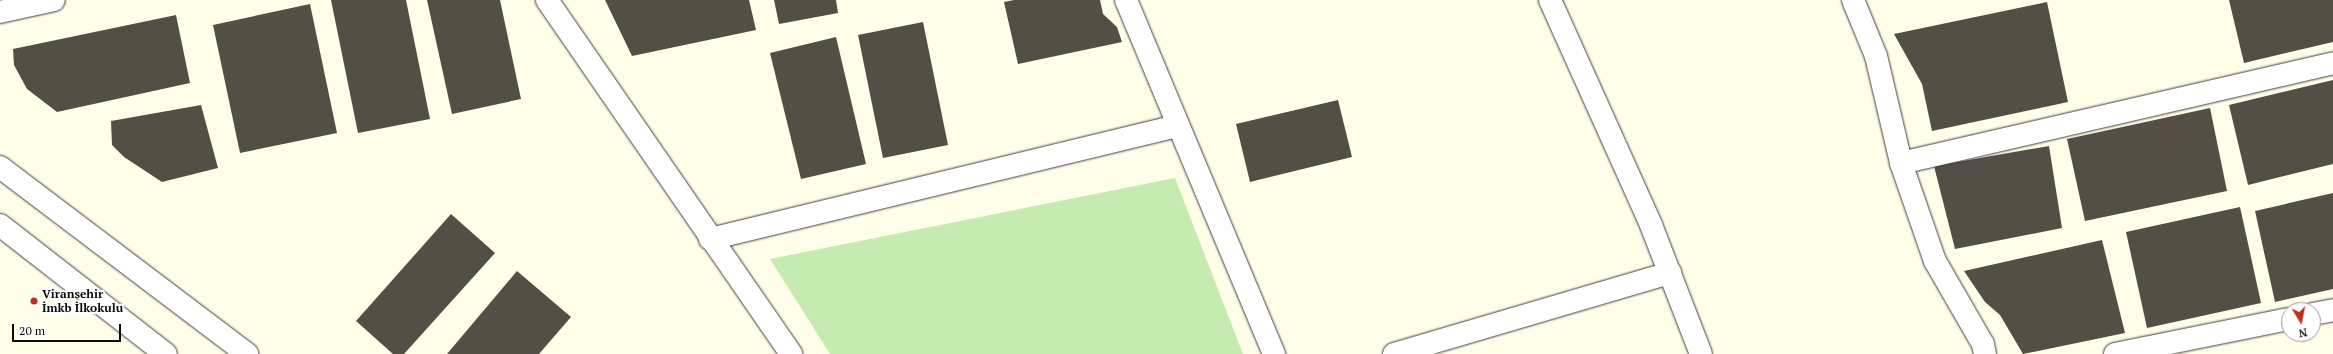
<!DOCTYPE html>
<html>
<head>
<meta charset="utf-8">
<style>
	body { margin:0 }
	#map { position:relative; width:2333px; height:354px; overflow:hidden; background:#fffee9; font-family:"PT Serif",serif }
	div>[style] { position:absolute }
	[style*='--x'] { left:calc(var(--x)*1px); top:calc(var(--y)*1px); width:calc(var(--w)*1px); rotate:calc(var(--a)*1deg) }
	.green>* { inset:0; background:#c6ebb0 }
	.building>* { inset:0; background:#544e47 }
	.roads { filter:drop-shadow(0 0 1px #3e3e3e) drop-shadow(0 0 1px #3e3e3e) }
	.minor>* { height:22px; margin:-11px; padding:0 11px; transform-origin:11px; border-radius:11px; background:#fff }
	.tertiary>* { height:22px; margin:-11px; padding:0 11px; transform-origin:11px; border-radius:11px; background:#fff }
	.dots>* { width:11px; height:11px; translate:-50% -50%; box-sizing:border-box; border:2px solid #fff; border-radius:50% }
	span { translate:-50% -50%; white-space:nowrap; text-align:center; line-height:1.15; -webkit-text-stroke:4px #fff; paint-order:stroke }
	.poi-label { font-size:12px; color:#0b0b0b; font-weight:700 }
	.left { translate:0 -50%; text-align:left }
	.north { position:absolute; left:2281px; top:302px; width:40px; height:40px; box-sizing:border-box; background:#fff; border:1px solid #9d9d9d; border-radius:50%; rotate:170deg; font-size:11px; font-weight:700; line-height:16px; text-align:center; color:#0b0b0b }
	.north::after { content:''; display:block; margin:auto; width:14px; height:18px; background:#c32c1b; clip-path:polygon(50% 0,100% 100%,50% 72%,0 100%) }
	.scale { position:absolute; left:12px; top:324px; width:109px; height:18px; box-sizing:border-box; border:2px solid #0b0b0b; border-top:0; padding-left:5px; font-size:12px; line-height:14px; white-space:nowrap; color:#0b0b0b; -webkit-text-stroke:3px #fff; paint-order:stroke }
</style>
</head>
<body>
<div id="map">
	<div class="green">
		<i style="clip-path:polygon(1175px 178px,1243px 354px,830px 354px,770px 259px)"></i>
	</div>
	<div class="building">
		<i style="clip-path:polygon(331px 0,406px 0,430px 119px,358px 133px)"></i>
		<i style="clip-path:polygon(427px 0,500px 0,521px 99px,452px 114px)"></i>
		<i style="clip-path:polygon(605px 0,749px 0,756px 30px,632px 56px)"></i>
		<i style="clip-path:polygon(774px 0,836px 0,838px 13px,779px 24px)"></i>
		<i style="clip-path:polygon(1014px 0,1100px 0,1103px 14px,1117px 27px,1122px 42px,1018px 64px,1004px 2px)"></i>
		<i style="clip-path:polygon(2229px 0,2333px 0,2333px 42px,2244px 63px)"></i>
		<i style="clip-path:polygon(2047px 2px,2068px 102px,1932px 131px,1922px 84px,1894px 34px)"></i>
		<i style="clip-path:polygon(310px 4px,337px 133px,240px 153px,213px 25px)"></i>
		<i style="clip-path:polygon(176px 15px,190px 83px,57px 112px,27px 89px,14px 65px,13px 49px)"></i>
		<i style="clip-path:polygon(923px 22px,948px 145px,883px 158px,858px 35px)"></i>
		<i style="clip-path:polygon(836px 37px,866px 164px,801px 179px,770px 53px)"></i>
		<i style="clip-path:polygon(2333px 80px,2333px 164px,2248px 185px,2229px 105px)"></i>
		<i style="clip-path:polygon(1338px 100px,1352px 157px,1250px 182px,1236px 124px)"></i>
		<i style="clip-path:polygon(201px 105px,218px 168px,162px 182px,124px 157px,112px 145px,111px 121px)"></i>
		<i style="clip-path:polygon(2210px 108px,2227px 191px,2085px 221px,2067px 139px)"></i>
		<i style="clip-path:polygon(2049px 146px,2062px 228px,1955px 249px,1934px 166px)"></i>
		<i style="clip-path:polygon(2333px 193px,2333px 289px,2275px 302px,2255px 211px)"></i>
		<i style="clip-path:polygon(2240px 207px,2261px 303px,2147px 328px,2126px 232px)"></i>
		<i style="clip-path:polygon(451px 214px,495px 253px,404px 354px,393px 354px,356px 321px)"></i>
		<i style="clip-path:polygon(2102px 240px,2125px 333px,2023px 354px,2000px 315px,1985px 302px,1964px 271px)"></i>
		<i style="clip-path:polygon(517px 271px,571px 317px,539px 354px,447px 354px)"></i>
	</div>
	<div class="roads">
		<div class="minor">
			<i style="--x:547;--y:0;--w:430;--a:55.4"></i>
			<i style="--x:1126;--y:0;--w:384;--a:67.3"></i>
			<i style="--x:1853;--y:0;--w:61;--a:67.7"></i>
			<i style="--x:1876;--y:56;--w:110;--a:76.8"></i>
			<i style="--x:1901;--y:163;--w:104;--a:70.9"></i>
			<i style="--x:1935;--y:261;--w:96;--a:60"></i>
			<i style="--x:1983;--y:344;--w:10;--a:79"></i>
			<i style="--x:0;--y:12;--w:55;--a:-12.5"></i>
			<i style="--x:1901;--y:163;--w:443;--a:-13"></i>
			<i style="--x:710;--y:239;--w:481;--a:-13.6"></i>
			<i style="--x:2313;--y:314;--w:20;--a:-11"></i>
			<i style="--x:2115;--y:354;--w:177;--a:-11.4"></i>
		</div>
		<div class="tertiary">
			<i style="--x:1550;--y:0;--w:247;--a:65.8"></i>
			<i style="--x:1651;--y:225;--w:138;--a:68.8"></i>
			<i style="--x:0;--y:167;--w:310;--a:37.1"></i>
			<i style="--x:0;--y:225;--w:210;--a:37.9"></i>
			<i style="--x:1394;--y:354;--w:288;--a:-16.4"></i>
		</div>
	</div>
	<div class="dots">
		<i style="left:34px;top:301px;background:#c32c1b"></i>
	</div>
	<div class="poi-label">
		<span class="left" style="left:42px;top:301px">Viranşehir<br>İmkb İlkokulu</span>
	</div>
	<div class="north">N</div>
	<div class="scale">20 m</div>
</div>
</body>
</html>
